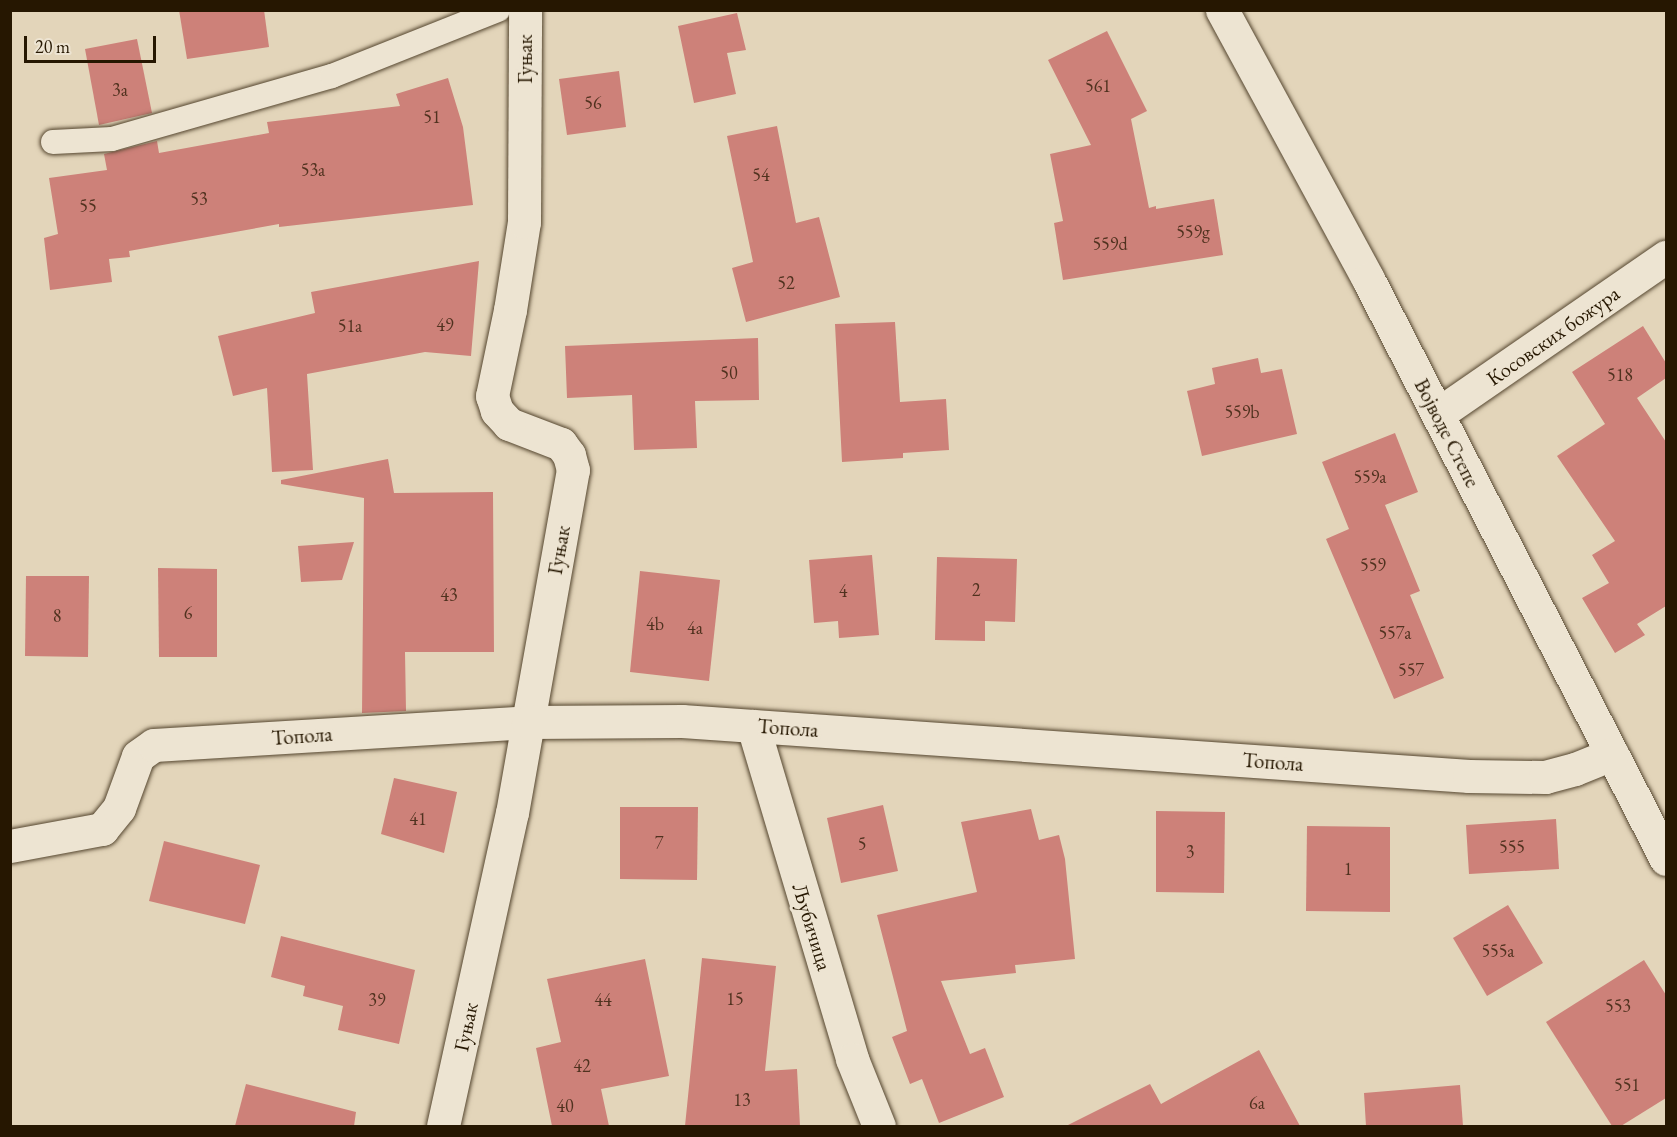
<!DOCTYPE html>
<html>
<head>
<meta charset="utf-8">
<style>
	body { margin:0 }
	#map { position:relative; width:1677px; height:1137px; overflow:hidden; background:#e3d5ba; font-family:"EB Garamond",serif }
	div>[style] { position:absolute }
	[style*='--x'] { left:calc(var(--x)*1px); top:calc(var(--y)*1px); width:calc(var(--w)*1px); rotate:calc(var(--a)*1deg) }
	.building>* { inset:0; background:#cd8179 }
	.roads { filter:drop-shadow(0 0 2px #55462f) drop-shadow(0 0 2px #55462f) }
	.service>* { height:24px; margin:-12px; padding:0 12px; transform-origin:12px; border-radius:12px; background:#ede4d2 }
	.minor>* { height:33px; margin:-16.5px; padding:0 16.5px; transform-origin:16.5px; border-radius:16.5px; background:#ede4d2 }
	.tertiary>* { height:33px; margin:-16.5px; padding:0 16.5px; transform-origin:16.5px; border-radius:16.5px; background:#ede4d2 }
	span { translate:-50% -50%; white-space:nowrap; text-align:center; line-height:1.15; -webkit-text-stroke:6px #ede4d2; paint-order:stroke }
	.number-label { font-size:18px; color:#50321f }
	.number-label span { -webkit-text-stroke-width:0 }
	.street-label { font-size:21px; color:#261701 }
	.frame { position:absolute; inset:0; border:12px solid #261701; pointer-events:none }
	.scale { position:absolute; left:24px; top:36px; width:132px; height:27px; box-sizing:border-box; border:3px solid #261701; border-top:0; padding-left:8px; font-size:18px; line-height:21px; white-space:nowrap; color:#261701; -webkit-text-stroke:4px #ede4d2; paint-order:stroke }
</style>
</head>
<body>
<div id="map">
	<div class="building">
		<i style="clip-path:polygon(179px 10px,264px 10px,269px 47px,187px 59px)"></i>
		<i style="clip-path:polygon(737px 13px,746px 50px,727px 53px,736px 94px,694px 103px,678px 26px)"></i>
		<i style="clip-path:polygon(1107px 31px,1147px 111px,1131px 119px,1149px 208px,1156px 206px,1156px 209px,1214px 199px,1223px 255px,1063px 280px,1054px 223px,1063px 221px,1050px 154px,1091px 145px,1048px 60px)"></i>
		<i style="clip-path:polygon(137px 39px,152px 113px,99px 125px,85px 49px)"></i>
		<i style="clip-path:polygon(619px 71px,626px 127px,567px 135px,559px 79px)"></i>
		<i style="clip-path:polygon(448px 78px,463px 127px,473px 205px,279px 227px,279px 224px,129px 251px,130px 257px,109px 259px,112px 282px,50px 290px,44px 238px,58px 234px,49px 178px,107px 170px,104px 154px,157px 141px,159px 153px,269px 133px,267px 122px,400px 106px,396px 94px)"></i>
		<i style="clip-path:polygon(777px 126px,796px 223px,819px 217px,840px 297px,746px 322px,732px 268px,753px 262px,727px 136px)"></i>
		<i style="clip-path:polygon(479px 261px,471px 356px,425px 352px,307px 374px,313px 470px,272px 472px,267px 388px,233px 396px,218px 336px,315px 313px,311px 292px)"></i>
		<i style="clip-path:polygon(895px 322px,900px 402px,946px 399px,949px 450px,903px 453px,903px 458px,842px 462px,835px 324px)"></i>
		<i style="clip-path:polygon(1643px 326px,1666px 363px,1666px 378px,1637px 398px,1666px 442px,1666px 606px,1637px 624px,1645px 635px,1615px 653px,1582px 598px,1609px 583px,1592px 555px,1615px 541px,1557px 456px,1605px 424px,1572px 372px)"></i>
		<i style="clip-path:polygon(758px 338px,759px 400px,695px 401px,697px 448px,634px 450px,632px 395px,567px 398px,565px 346px)"></i>
		<i style="clip-path:polygon(1258px 358px,1261px 373px,1282px 369px,1297px 434px,1202px 456px,1187px 391px,1215px 384px,1212px 368px)"></i>
		<i style="clip-path:polygon(1395px 433px,1418px 492px,1385px 505px,1420px 591px,1410px 595px,1444px 678px,1394px 699px,1326px 539px,1349px 529px,1322px 462px)"></i>
		<i style="clip-path:polygon(388px 459px,394px 493px,493px 492px,494px 652px,405px 652px,406px 711px,362px 713px,364px 498px,281px 484px,281px 480px)"></i>
		<i style="clip-path:polygon(354px 542px,342px 580px,301px 582px,298px 546px)"></i>
		<i style="clip-path:polygon(872px 555px,879px 635px,839px 638px,838px 621px,814px 623px,809px 560px)"></i>
		<i style="clip-path:polygon(937px 557px,1017px 559px,1015px 622px,985px 621px,985px 641px,935px 640px)"></i>
		<i style="clip-path:polygon(158px 568px,217px 569px,217px 657px,159px 657px)"></i>
		<i style="clip-path:polygon(640px 571px,720px 580px,709px 681px,630px 672px)"></i>
		<i style="clip-path:polygon(26px 576px,89px 576px,88px 657px,25px 656px)"></i>
		<i style="clip-path:polygon(394px 778px,457px 792px,444px 853px,381px 834px)"></i>
		<i style="clip-path:polygon(883px 805px,898px 871px,841px 883px,827px 818px)"></i>
		<i style="clip-path:polygon(620px 807px,698px 807px,697px 880px,620px 879px)"></i>
		<i style="clip-path:polygon(1031px 809px,1039px 840px,1059px 835px,1065px 859px,1075px 959px,1015px 965px,1016px 973px,941px 981px,970px 1054px,985px 1048px,1004px 1097px,939px 1123px,922px 1079px,910px 1084px,892px 1037px,907px 1031px,877px 915px,977px 892px,961px 822px)"></i>
		<i style="clip-path:polygon(1156px 811px,1225px 812px,1224px 893px,1156px 892px)"></i>
		<i style="clip-path:polygon(1556px 819px,1559px 869px,1469px 874px,1466px 825px)"></i>
		<i style="clip-path:polygon(1307px 826px,1390px 827px,1390px 912px,1306px 911px)"></i>
		<i style="clip-path:polygon(164px 841px,260px 865px,245px 924px,149px 901px)"></i>
		<i style="clip-path:polygon(1508px 905px,1543px 963px,1487px 996px,1453px 938px)"></i>
		<i style="clip-path:polygon(281px 936px,415px 970px,399px 1044px,338px 1030px,343px 1006px,303px 996px,305px 986px,271px 977px)"></i>
		<i style="clip-path:polygon(702px 958px,776px 966px,765px 1071px,797px 1069px,800px 1126px,685px 1126px)"></i>
		<i style="clip-path:polygon(645px 959px,669px 1076px,601px 1089px,609px 1126px,552px 1126px,536px 1048px,561px 1042px,547px 979px)"></i>
		<i style="clip-path:polygon(1644px 960px,1666px 995px,1666px 1098px,1621px 1126px,1612px 1126px,1546px 1022px)"></i>
		<i style="clip-path:polygon(1259px 1050px,1300px 1126px,1066px 1126px,1150px 1084px,1161px 1104px)"></i>
		<i style="clip-path:polygon(246px 1084px,356px 1112px,354px 1126px,235px 1126px)"></i>
		<i style="clip-path:polygon(1460px 1085px,1463px 1126px,1366px 1126px,1364px 1093px)"></i>
	</div>
	<div class="roads">
		<div class="service">
			<i style="--x:53;--y:142;--w:59;--a:-2.9"></i>
			<i style="--x:112;--y:139;--w:229;--a:-16"></i>
			<i style="--x:332;--y:76;--w:179;--a:-21.7"></i>
		</div>
		<div class="minor">
			<i style="--x:1438;--y:414;--w:277;--a:-34.6"></i>
			<i style="--x:753;--y:726;--w:347;--a:73.4"></i>
			<i style="--x:852;--y:1059;--w:72;--a:68.1"></i>
			<i style="--x:10;--y:846;--w:94;--a:-10.5"></i>
			<i style="--x:102;--y:829;--w:27;--a:-51"></i>
			<i style="--x:119;--y:808;--w:55;--a:-69.9"></i>
			<i style="--x:138;--y:756;--w:19;--a:-35"></i>
			<i style="--x:154;--y:745;--w:375;--a:-3.5"></i>
			<i style="--x:528;--y:722;--w:256;--a:-79.9"></i>
			<i style="--x:573;--y:470;--w:16;--a:-105"></i>
			<i style="--x:569;--y:455;--w:14;--a:-126"></i>
			<i style="--x:561;--y:444;--w:56;--a:-159"></i>
			<i style="--x:509;--y:424;--w:18;--a:-133"></i>
			<i style="--x:497;--y:411;--w:16;--a:-108"></i>
			<i style="--x:492;--y:396;--w:88;--a:-78.2"></i>
			<i style="--x:510;--y:310;--w:89;--a:-81"></i>
			<i style="--x:524;--y:222;--w:212;--a:-89.7"></i>
		</div>
		<div class="tertiary">
			<i style="--x:1222;--y:10;--w:306;--a:61.5"></i>
			<i style="--x:1368;--y:279;--w:652;--a:62.81"></i>
			<i style="--x:443;--y:1126;--w:321;--a:-77.6"></i>
			<i style="--x:512;--y:813;--w:92;--a:-80"></i>
			<i style="--x:528;--y:722;--w:154;--a:-0.4"></i>
			<i style="--x:682;--y:721;--w:789;--a:4"></i>
			<i style="--x:1469;--y:776;--w:76;--a:0.8"></i>
			<i style="--x:1545;--y:777;--w:31;--a:-15"></i>
			<i style="--x:1575;--y:769;--w:40;--a:-22"></i>
		</div>
	</div>
	<div class="number-label">
		<span style="left:1098px;top:86px">561</span>
		<span style="left:120px;top:90px">3a</span>
		<span style="left:593px;top:103px">56</span>
		<span style="left:432px;top:117px">51</span>
		<span style="left:313px;top:170px">53a</span>
		<span style="left:761px;top:175px">54</span>
		<span style="left:199px;top:199px">53</span>
		<span style="left:88px;top:206px">55</span>
		<span style="left:1193px;top:232px">559g</span>
		<span style="left:1110px;top:244px">559d</span>
		<span style="left:786px;top:283px">52</span>
		<span style="left:445px;top:325px">49</span>
		<span style="left:350px;top:326px">51a</span>
		<span style="left:729px;top:373px">50</span>
		<span style="left:1620px;top:375px">518</span>
		<span style="left:1242px;top:412px">559b</span>
		<span style="left:1370px;top:477px">559a</span>
		<span style="left:1373px;top:565px">559</span>
		<span style="left:976px;top:590px">2</span>
		<span style="left:843px;top:591px">4</span>
		<span style="left:449px;top:595px">43</span>
		<span style="left:188px;top:613px">6</span>
		<span style="left:57px;top:616px">8</span>
		<span style="left:655px;top:624px">4b</span>
		<span style="left:695px;top:628px">4a</span>
		<span style="left:1395px;top:633px">557a</span>
		<span style="left:1411px;top:670px">557</span>
		<span style="left:418px;top:819px">41</span>
		<span style="left:659px;top:843px">7</span>
		<span style="left:862px;top:844px">5</span>
		<span style="left:1512px;top:847px">555</span>
		<span style="left:1190px;top:852px">3</span>
		<span style="left:1348px;top:869px">1</span>
		<span style="left:1498px;top:951px">555a</span>
		<span style="left:735px;top:999px">15</span>
		<span style="left:377px;top:1000px">39</span>
		<span style="left:603px;top:1000px">44</span>
		<span style="left:1618px;top:1006px">553</span>
		<span style="left:582px;top:1066px">42</span>
		<span style="left:1627px;top:1085px">551</span>
		<span style="left:742px;top:1100px">13</span>
		<span style="left:1257px;top:1103px">6a</span>
		<span style="left:565px;top:1106px">40</span>
	</div>
	<div class="street-label">
		<span style="left:525px;top:59px;rotate:-90deg">Гуњак</span>
		<span style="left:1553px;top:336px;rotate:-35deg">Косовских божура</span>
		<span style="left:1447px;top:433px;rotate:63deg">Војводе Степе</span>
		<span style="left:559px;top:550px;rotate:-80deg">Гуњак</span>
		<span style="left:788px;top:728px;rotate:4deg">Топола</span>
		<span style="left:302px;top:736px;rotate:-4deg">Топола</span>
		<span style="left:1273px;top:762px;rotate:4deg">Топола</span>
		<span style="left:812px;top:927px;rotate:73deg">Љубичица</span>
		<span style="left:466px;top:1027px;rotate:-78deg">Гуњак</span>
	</div>
	<div class="frame"></div>
	<div class="scale">20 m</div>
</div>
</body>
</html>
